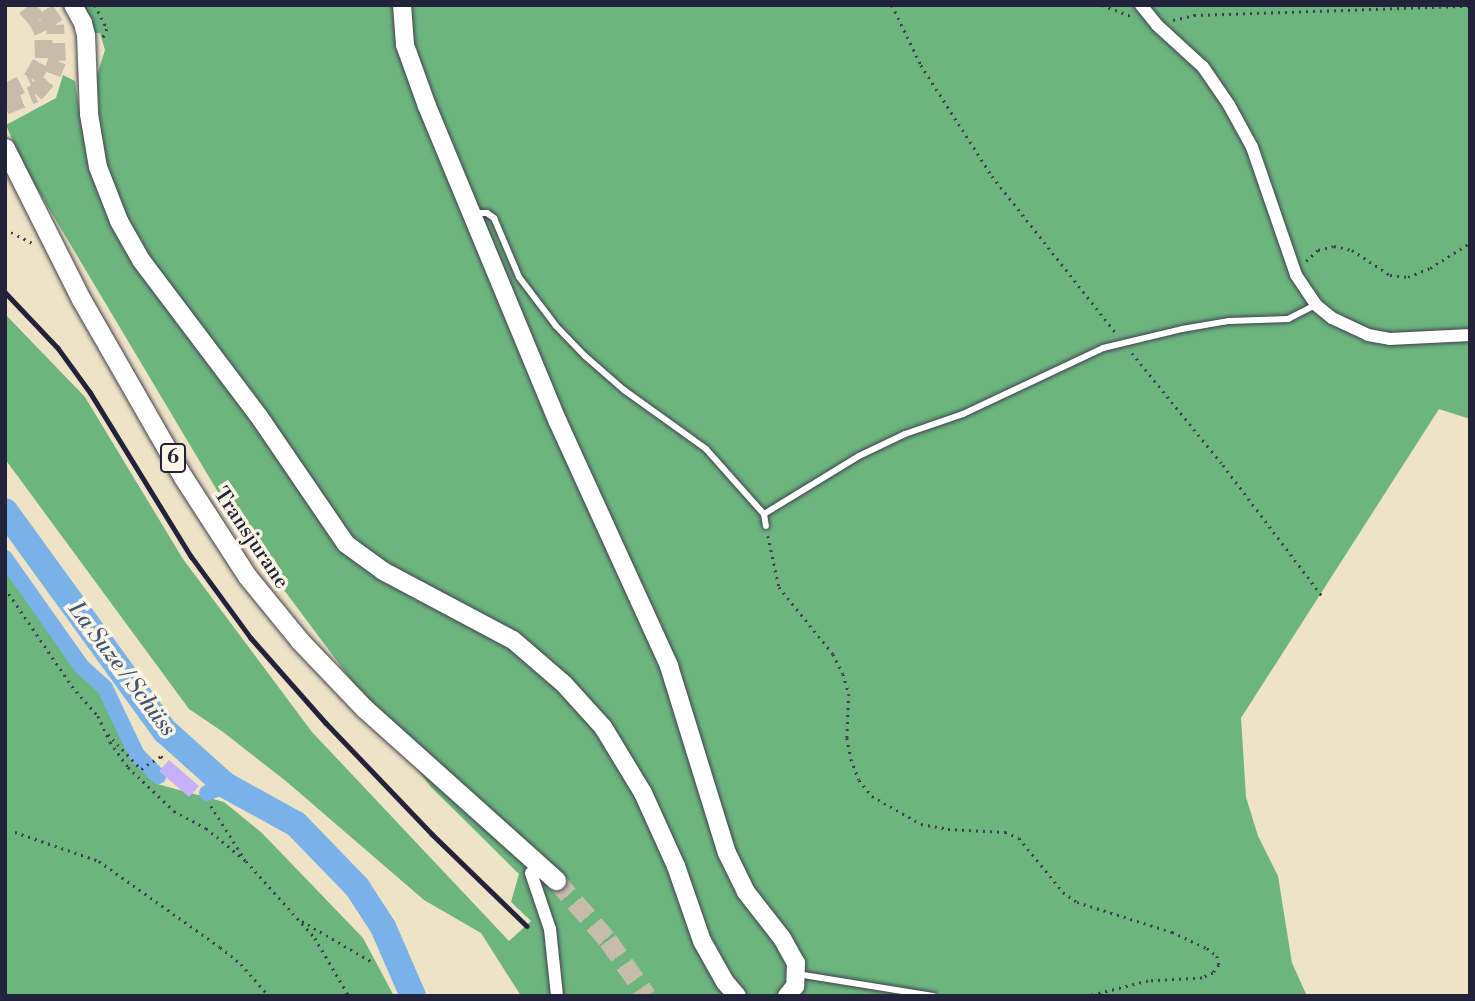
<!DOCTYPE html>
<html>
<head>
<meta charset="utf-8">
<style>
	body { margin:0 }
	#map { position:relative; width:1475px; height:1001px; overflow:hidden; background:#eee4c5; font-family:"Libre Bodoni",serif }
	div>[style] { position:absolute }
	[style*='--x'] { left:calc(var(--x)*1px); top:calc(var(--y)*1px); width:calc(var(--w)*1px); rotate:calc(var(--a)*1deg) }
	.forest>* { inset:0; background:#6cb67e }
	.canal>* { height:16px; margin:-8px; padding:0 8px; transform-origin:8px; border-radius:8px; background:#78b2e9 }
	.river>* { height:26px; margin:-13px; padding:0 13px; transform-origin:13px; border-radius:13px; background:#78b2e9 }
	.building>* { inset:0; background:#c6b0fa }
	.secondary-tunnel>* { height:18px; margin-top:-9px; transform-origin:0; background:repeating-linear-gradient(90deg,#c5bda9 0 18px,transparent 0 27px) }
	.primary-tunnel>* { height:19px; margin-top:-9.5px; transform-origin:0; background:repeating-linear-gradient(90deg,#c5bda9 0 19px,transparent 0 29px) }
	.path>* { height:2.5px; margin-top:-1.25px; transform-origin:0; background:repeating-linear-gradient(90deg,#413f50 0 2px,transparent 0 7px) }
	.roads { filter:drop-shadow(0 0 2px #413f50) drop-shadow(0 0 2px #413f50) }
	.lane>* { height:6px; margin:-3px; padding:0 3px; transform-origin:3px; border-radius:3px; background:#fff }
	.street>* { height:12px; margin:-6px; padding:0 6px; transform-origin:6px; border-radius:6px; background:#fff }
	.secondary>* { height:18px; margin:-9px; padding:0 9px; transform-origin:9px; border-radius:9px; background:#fff }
	.primary>* { height:19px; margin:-9.5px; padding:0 9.5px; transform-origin:9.5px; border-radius:9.5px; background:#fff }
	.rail>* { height:4.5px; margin:-2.25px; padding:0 2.25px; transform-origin:2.25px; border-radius:2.25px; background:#22223b }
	span { translate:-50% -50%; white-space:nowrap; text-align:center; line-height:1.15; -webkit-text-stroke:7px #fcf5e5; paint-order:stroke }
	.shield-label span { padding:2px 5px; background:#fcf5e5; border:2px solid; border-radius:5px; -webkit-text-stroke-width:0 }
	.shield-label { font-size:19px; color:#22223b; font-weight:700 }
	.street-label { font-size:21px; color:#22223b }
	.water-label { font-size:23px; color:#405478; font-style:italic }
	.frame { position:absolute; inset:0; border:7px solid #22223b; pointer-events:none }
</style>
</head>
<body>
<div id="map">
	<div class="forest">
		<i style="clip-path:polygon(83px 5px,1470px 5px,1470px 419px,1439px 409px,1241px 718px,1246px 797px,1258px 836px,1278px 876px,1292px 963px,1307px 996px,521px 996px,481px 933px,424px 900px,287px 782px,223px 732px,189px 709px,5px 459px,5px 314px,85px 397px,183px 559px,312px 732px,509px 941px,531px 921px,511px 902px,519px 874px,431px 787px,246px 539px,23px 165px,6px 125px,56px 98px,63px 75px,75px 81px,82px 128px,99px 116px,97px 75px,105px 50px,100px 33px,95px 33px)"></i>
		<i style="clip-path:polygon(5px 562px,106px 690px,130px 752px,157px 784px,224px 802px,262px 833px,363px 938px,394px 996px,5px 996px)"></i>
	</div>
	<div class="canal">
		<i style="--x:5;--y:558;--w:133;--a:54.8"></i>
		<i style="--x:82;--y:667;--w:31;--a:42"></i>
		<i style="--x:105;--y:688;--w:74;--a:64.5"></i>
		<i style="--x:137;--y:755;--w:30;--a:45"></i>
		<i style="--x:207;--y:793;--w:20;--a:-24"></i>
	</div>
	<div class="river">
		<i style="--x:5;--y:511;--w:272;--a:54"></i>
		<i style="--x:165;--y:731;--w:81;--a:42"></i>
		<i style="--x:225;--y:785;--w:81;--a:28.8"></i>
		<i style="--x:296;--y:824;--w:88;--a:45.9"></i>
		<i style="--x:357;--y:887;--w:48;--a:57"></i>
		<i style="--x:383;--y:927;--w:75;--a:66.5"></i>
	</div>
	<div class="building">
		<i style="clip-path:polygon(169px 760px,199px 786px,189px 797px,159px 771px)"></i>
	</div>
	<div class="secondary-tunnel">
		<i style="--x:5;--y:93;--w:30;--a:-27"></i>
		<i style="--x:32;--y:79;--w:24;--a:-60"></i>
		<i style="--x:44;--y:58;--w:26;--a:-92"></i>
		<i style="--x:43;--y:32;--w:12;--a:-114"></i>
		<i style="--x:38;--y:21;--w:21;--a:-131"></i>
		<i style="--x:5;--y:106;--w:32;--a:-22"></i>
		<i style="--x:35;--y:94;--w:26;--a:-50"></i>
		<i style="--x:52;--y:74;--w:14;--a:-69"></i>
		<i style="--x:57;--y:61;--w:36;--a:-93"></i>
		<i style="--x:55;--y:25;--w:24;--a:-123"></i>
	</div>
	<div class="primary-tunnel">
		<i style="--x:556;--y:880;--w:79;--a:49.1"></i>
		<i style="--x:608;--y:940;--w:68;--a:55.1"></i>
	</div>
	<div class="path">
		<i style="--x:95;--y:5;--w:27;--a:63"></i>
		<i style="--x:107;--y:29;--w:12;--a:114"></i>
		<i style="--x:892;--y:5;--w:67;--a:64.2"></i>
		<i style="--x:921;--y:65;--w:132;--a:57.4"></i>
		<i style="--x:992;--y:176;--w:201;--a:51.7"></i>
		<i style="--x:1102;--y:5;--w:33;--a:21"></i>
		<i style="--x:1173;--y:20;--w:22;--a:-13"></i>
		<i style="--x:1194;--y:15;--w:276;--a:-1.9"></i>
		<i style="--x:5;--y:229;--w:31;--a:27"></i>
		<i style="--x:1306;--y:261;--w:16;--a:-43"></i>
		<i style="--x:1318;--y:250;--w:16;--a:-14"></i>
		<i style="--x:1334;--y:246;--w:18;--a:13"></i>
		<i style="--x:1352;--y:250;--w:45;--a:33.3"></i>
		<i style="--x:1390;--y:275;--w:18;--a:6"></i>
		<i style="--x:1408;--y:277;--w:24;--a:-22"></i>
		<i style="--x:1430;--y:268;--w:47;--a:-32"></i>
		<i style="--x:1132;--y:353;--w:144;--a:50.9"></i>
		<i style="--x:1223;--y:465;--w:164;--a:52.9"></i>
		<i style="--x:768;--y:536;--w:52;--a:77.8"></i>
		<i style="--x:779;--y:587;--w:86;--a:51.1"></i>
		<i style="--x:833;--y:654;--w:22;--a:63"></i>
		<i style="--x:843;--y:674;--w:21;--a:73"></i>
		<i style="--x:849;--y:694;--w:44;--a:92.6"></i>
		<i style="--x:847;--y:738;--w:21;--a:79"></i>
		<i style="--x:851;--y:759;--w:22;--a:69"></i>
		<i style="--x:859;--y:780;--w:21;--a:51"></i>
		<i style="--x:872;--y:796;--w:56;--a:29.7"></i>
		<i style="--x:921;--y:824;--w:27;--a:10"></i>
		<i style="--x:948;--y:829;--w:57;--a:3"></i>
		<i style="--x:1005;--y:832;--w:15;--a:23"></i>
		<i style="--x:1019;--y:838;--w:70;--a:50.8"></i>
		<i style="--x:1063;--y:892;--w:17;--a:36"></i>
		<i style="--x:1077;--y:902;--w:100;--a:17.5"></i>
		<i style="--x:1172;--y:932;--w:38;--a:25"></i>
		<i style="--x:1207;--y:948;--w:13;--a:39"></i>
		<i style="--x:1217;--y:956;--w:9;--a:77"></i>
		<i style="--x:1219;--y:965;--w:10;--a:127"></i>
		<i style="--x:1213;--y:973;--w:12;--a:156"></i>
		<i style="--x:1202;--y:978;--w:54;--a:176.8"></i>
		<i style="--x:1148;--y:981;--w:61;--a:165.7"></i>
		<i style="--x:5;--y:588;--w:119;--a:55.6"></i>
		<i style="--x:72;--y:686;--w:40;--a:49"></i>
		<i style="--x:98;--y:716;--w:29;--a:65"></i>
		<i style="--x:110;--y:742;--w:31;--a:54"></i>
		<i style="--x:128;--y:767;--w:64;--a:43.7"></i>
		<i style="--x:174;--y:811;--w:36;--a:28"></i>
		<i style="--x:206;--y:828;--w:52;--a:39.5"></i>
		<i style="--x:246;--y:861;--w:103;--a:48.1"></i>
		<i style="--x:315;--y:938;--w:67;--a:59.6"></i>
		<i style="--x:108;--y:734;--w:48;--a:46.7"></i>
		<i style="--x:141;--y:769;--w:24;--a:-33"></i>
		<i style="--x:161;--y:756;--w:5;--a:37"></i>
		<i style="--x:211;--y:806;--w:62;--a:57.6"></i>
		<i style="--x:15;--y:832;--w:89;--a:19"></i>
		<i style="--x:99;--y:861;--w:148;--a:35.4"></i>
		<i style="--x:220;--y:947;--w:27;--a:39"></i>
		<i style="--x:241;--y:964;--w:43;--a:48.8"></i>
		<i style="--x:302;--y:921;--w:83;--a:30.3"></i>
	</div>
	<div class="roads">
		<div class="lane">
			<i style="--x:473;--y:213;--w:14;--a:0"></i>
			<i style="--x:487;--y:213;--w:9;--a:36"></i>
			<i style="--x:494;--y:218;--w:64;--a:67"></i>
			<i style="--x:519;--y:277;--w:61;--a:52.9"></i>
			<i style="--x:556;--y:326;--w:42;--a:46"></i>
			<i style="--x:585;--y:356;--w:52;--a:41.1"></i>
			<i style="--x:624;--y:390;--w:101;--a:35.7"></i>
			<i style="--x:706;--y:449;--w:87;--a:48.3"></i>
			<i style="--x:764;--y:514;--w:111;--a:-31.4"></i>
			<i style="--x:859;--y:456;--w:51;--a:-25.6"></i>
			<i style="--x:905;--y:434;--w:61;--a:-19"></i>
			<i style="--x:963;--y:414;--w:155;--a:-25.2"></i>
			<i style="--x:1103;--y:348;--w:81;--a:-13.5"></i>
			<i style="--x:1182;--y:329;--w:48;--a:-9.7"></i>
			<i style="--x:1229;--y:321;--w:59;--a:-1.9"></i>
			<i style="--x:1288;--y:319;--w:31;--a:-27"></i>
			<i style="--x:764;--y:514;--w:12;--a:81"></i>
			<i style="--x:797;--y:974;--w:138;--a:9.2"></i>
		</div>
		<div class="street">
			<i style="--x:1141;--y:5;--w:26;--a:51"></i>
			<i style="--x:1157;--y:25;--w:62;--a:42.4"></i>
			<i style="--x:1203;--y:67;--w:46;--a:55.6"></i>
			<i style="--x:1229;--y:105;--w:48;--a:61.3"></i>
			<i style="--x:1252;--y:147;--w:135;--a:71"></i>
			<i style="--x:1296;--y:275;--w:36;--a:56"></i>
			<i style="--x:1316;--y:305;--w:21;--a:39"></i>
			<i style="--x:1332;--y:318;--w:40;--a:25"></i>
			<i style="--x:1368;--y:335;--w:22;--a:10"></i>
			<i style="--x:1390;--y:339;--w:80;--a:-2.9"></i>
			<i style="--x:531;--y:873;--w:59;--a:71.3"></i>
			<i style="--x:550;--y:929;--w:67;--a:84"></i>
		</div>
		<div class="secondary">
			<i style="--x:73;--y:5;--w:21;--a:61"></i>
			<i style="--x:83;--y:23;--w:12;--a:76"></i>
			<i style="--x:86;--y:35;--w:79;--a:87.8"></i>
			<i style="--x:89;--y:114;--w:54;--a:80.4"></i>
			<i style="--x:98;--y:167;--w:58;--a:68.7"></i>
			<i style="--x:119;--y:221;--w:45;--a:60.6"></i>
			<i style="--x:141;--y:260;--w:194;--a:53"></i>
			<i style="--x:258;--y:415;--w:156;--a:55.7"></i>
			<i style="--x:346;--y:544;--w:46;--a:36.1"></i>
			<i style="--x:383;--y:571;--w:147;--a:28"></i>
			<i style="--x:513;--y:640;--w:67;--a:40.8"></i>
			<i style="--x:564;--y:684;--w:58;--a:47.8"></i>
			<i style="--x:603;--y:727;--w:77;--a:58.8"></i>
			<i style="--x:643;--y:793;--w:80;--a:65.7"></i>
			<i style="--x:676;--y:866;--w:79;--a:70.9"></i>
			<i style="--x:702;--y:941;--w:47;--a:60.7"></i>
			<i style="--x:725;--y:982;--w:18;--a:49"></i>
			<i style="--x:402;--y:5;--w:40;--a:85.7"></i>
			<i style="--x:405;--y:45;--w:65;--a:70.2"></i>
			<i style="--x:427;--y:106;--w:342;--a:67.5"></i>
			<i style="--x:558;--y:422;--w:268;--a:65.5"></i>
			<i style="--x:669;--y:666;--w:196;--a:72.8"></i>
			<i style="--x:727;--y:853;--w:43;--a:64"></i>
			<i style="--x:746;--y:892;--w:58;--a:52"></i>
			<i style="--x:782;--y:938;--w:29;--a:61"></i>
			<i style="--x:796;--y:963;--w:23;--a:92"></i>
			<i style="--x:795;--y:986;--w:13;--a:129"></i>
		</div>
		<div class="primary">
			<i style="--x:5;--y:148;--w:169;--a:63.3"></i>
			<i style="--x:81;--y:299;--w:205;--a:60.2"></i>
			<i style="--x:183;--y:477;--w:118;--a:57.1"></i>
			<i style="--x:247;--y:576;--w:84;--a:50.8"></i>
			<i style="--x:300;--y:641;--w:93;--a:46.3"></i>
			<i style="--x:364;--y:708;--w:258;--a:41.9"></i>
		</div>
	</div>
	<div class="rail">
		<i style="--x:5;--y:292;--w:77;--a:46.6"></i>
		<i style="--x:58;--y:348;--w:54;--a:54"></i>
		<i style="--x:90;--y:392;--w:193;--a:58.4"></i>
		<i style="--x:191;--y:556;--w:102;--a:53.8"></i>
		<i style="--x:251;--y:638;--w:113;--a:48.6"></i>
		<i style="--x:326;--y:723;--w:153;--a:46.3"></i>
		<i style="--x:432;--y:834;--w:132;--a:44.1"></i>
	</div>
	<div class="shield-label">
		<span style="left:173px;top:458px">6</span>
	</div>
	<div class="street-label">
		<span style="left:251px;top:538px;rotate:56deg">Transjurane</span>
	</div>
	<div class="water-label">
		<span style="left:122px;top:669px;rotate:53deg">La Suze / Schüss</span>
	</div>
	<div class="frame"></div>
</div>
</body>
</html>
